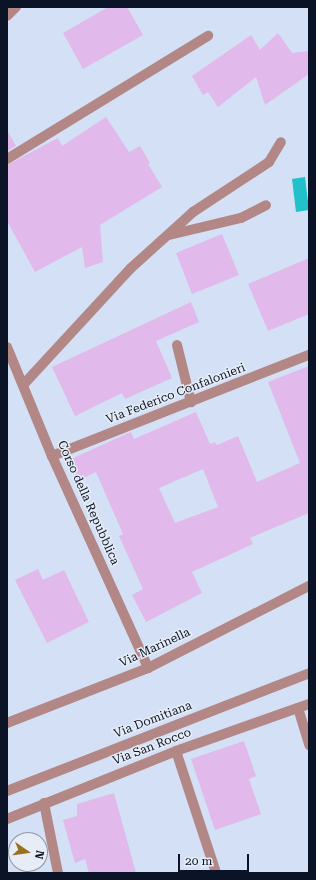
<!DOCTYPE html>
<html>
<head>
<meta charset="utf-8">
<style>
	body { margin:0 }
	#map { position:relative; width:316px; height:880px; overflow:hidden; background:#d4e0f5; font-family:"Roboto Serif",serif }
	div>[style] { position:absolute }
	[style*='--x'] { left:calc(var(--x)*1px); top:calc(var(--y)*1px); width:calc(var(--w)*1px); rotate:calc(var(--a)*1deg) }
	.water>* { inset:0; background:#21c1c9 }
	.building>* { inset:0; background:#e1b9ea }
	.service>* { height:10px; margin:-5px; padding:0 5px; transform-origin:5px; border-radius:5px; background:#b38785 }
	.minor>* { height:10px; margin:-5px; padding:0 5px; transform-origin:5px; border-radius:5px; background:#b38785 }
	.tertiary>* { height:10px; margin:-5px; padding:0 5px; transform-origin:5px; border-radius:5px; background:#b38785 }
	span { translate:-50% -50%; white-space:nowrap; text-align:center; line-height:1.15; -webkit-text-stroke:3px #e7edf7; paint-order:stroke }
	.street-label { font-size:12px; color:#0a1426 }
	.frame { position:absolute; inset:0; border:8px solid #0a1426; pointer-events:none }
	.north { position:absolute; left:8px; top:832px; width:40px; height:40px; box-sizing:border-box; background:#e7edf7; border:1px solid #8f96a3; border-radius:50%; rotate:103deg; font-size:11px; font-weight:700; line-height:16px; text-align:center; color:#0a1426 }
	.north::after { content:''; display:block; margin:auto; width:14px; height:18px; background:#9a711e; clip-path:polygon(50% 0,100% 100%,50% 72%,0 100%) }
	.scale { position:absolute; left:178px; top:854px; width:71px; height:18px; box-sizing:border-box; border:2px solid #0a1426; border-top:0; padding-left:5px; font-size:12px; line-height:14px; white-space:nowrap; color:#0a1426; -webkit-text-stroke:3px #e7edf7; paint-order:stroke }
</style>
</head>
<body>
<div id="map">
	<div class="water">
		<i style="clip-path:polygon(305px 177px,309px 210px,296px 212px,292px 179px)"></i>
	</div>
	<div class="building">
		<i style="clip-path:polygon(108px 7px,127px 7px,143px 35px,83px 69px,63px 33px)"></i>
		<i style="clip-path:polygon(278px 33px,292px 53px,309px 51px,309px 74px,265px 105px,256px 77px,218px 107px,208px 92px,203px 95px,192px 76px,251px 35px,260px 50px)"></i>
		<i style="clip-path:polygon(106px 117px,129px 152px,140px 146px,150px 163px,148px 164px,162px 187px,100px 225px,103px 262px,85px 268px,82px 247px,35px 272px,7px 221px,7px 165px,58px 138px,62px 146px)"></i>
		<i style="clip-path:polygon(7px 130px,16px 146px,7px 151px)"></i>
		<i style="clip-path:polygon(222px 234px,239px 275px,192px 294px,176px 253px)"></i>
		<i style="clip-path:polygon(309px 258px,309px 314px,268px 331px,248px 284px)"></i>
		<i style="clip-path:polygon(191px 302px,199px 322px,156px 341px,172px 378px,125px 399px,122px 393px,75px 416px,52px 367px)"></i>
		<i style="clip-path:polygon(evenodd,309px 366px,309px 513px,250px 538px,253px 544px,192px 572px,202px 593px,146px 622px,132px 595px,143px 589px,119px 536px,123px 534px,96px 472px,79px 480px,69px 460px,131px 432px,134px 439px,196px 412px,210px 444px,215px 442px,217px 445px,238px 436px,257px 482px,300px 463px,268px 382px,309px 366px,203px 469px,218px 507px,175px 523px,159px 488px,203px 469px)"></i>
		<i style="clip-path:polygon(38px 569px,43px 580px,64px 570px,89px 622px,47px 643px,15px 580px)"></i>
		<i style="clip-path:polygon(244px 741px,256px 776px,249px 779px,261px 814px,215px 830px,191px 759px)"></i>
		<i style="clip-path:polygon(114px 793px,136px 873px,89px 873px,85px 859px,75px 863px,63px 820px,77px 816px,77px 804px)"></i>
	</div>
	<div class="service">
		<i style="--x:176;--y:751;--w:128;--a:71.8"></i>
	</div>
	<div class="minor">
		<i style="--x:7;--y:16;--w:13;--a:-45"></i>
		<i style="--x:7;--y:159;--w:236;--a:-31.5"></i>
		<i style="--x:169;--y:235;--w:74;--a:-13.3"></i>
		<i style="--x:241;--y:218;--w:28;--a:-27"></i>
		<i style="--x:177;--y:345;--w:59;--a:76.2"></i>
		<i style="--x:7;--y:347;--w:118;--a:67.6"></i>
		<i style="--x:52;--y:456;--w:233;--a:65.6"></i>
		<i style="--x:23;--y:385;--w:159;--a:-47.3"></i>
		<i style="--x:131;--y:268;--w:84;--a:-42.1"></i>
		<i style="--x:193;--y:212;--w:91;--a:-33.3"></i>
		<i style="--x:269;--y:162;--w:23;--a:-59"></i>
		<i style="--x:52;--y:456;--w:276;--a:-21.5"></i>
		<i style="--x:298;--y:708;--w:39;--a:73"></i>
		<i style="--x:7;--y:723;--w:151;--a:-21.3"></i>
		<i style="--x:148;--y:668;--w:181;--a:-27"></i>
		<i style="--x:44;--y:803;--w:71;--a:78.7"></i>
		<i style="--x:7;--y:819;--w:182;--a:-21.9"></i>
		<i style="--x:176;--y:751;--w:141;--a:-19.5"></i>
	</div>
	<div class="tertiary">
		<i style="--x:7;--y:791;--w:324;--a:-21.3"></i>
	</div>
	<div class="street-label">
		<span style="left:176px;top:394px;rotate:-21deg">Via Federico Confalonieri</span>
		<span style="left:88px;top:503px;rotate:66deg">Corso della Repubblica</span>
		<span style="left:155px;top:648px;rotate:-25deg">Via Marinella</span>
		<span style="left:153px;top:720px;rotate:-21deg">Via Domitiana</span>
		<span style="left:152px;top:747px;rotate:-21deg">Via San Rocco</span>
	</div>
	<div class="frame"></div>
	<div class="north">N</div>
	<div class="scale">20 m</div>
</div>
</body>
</html>
